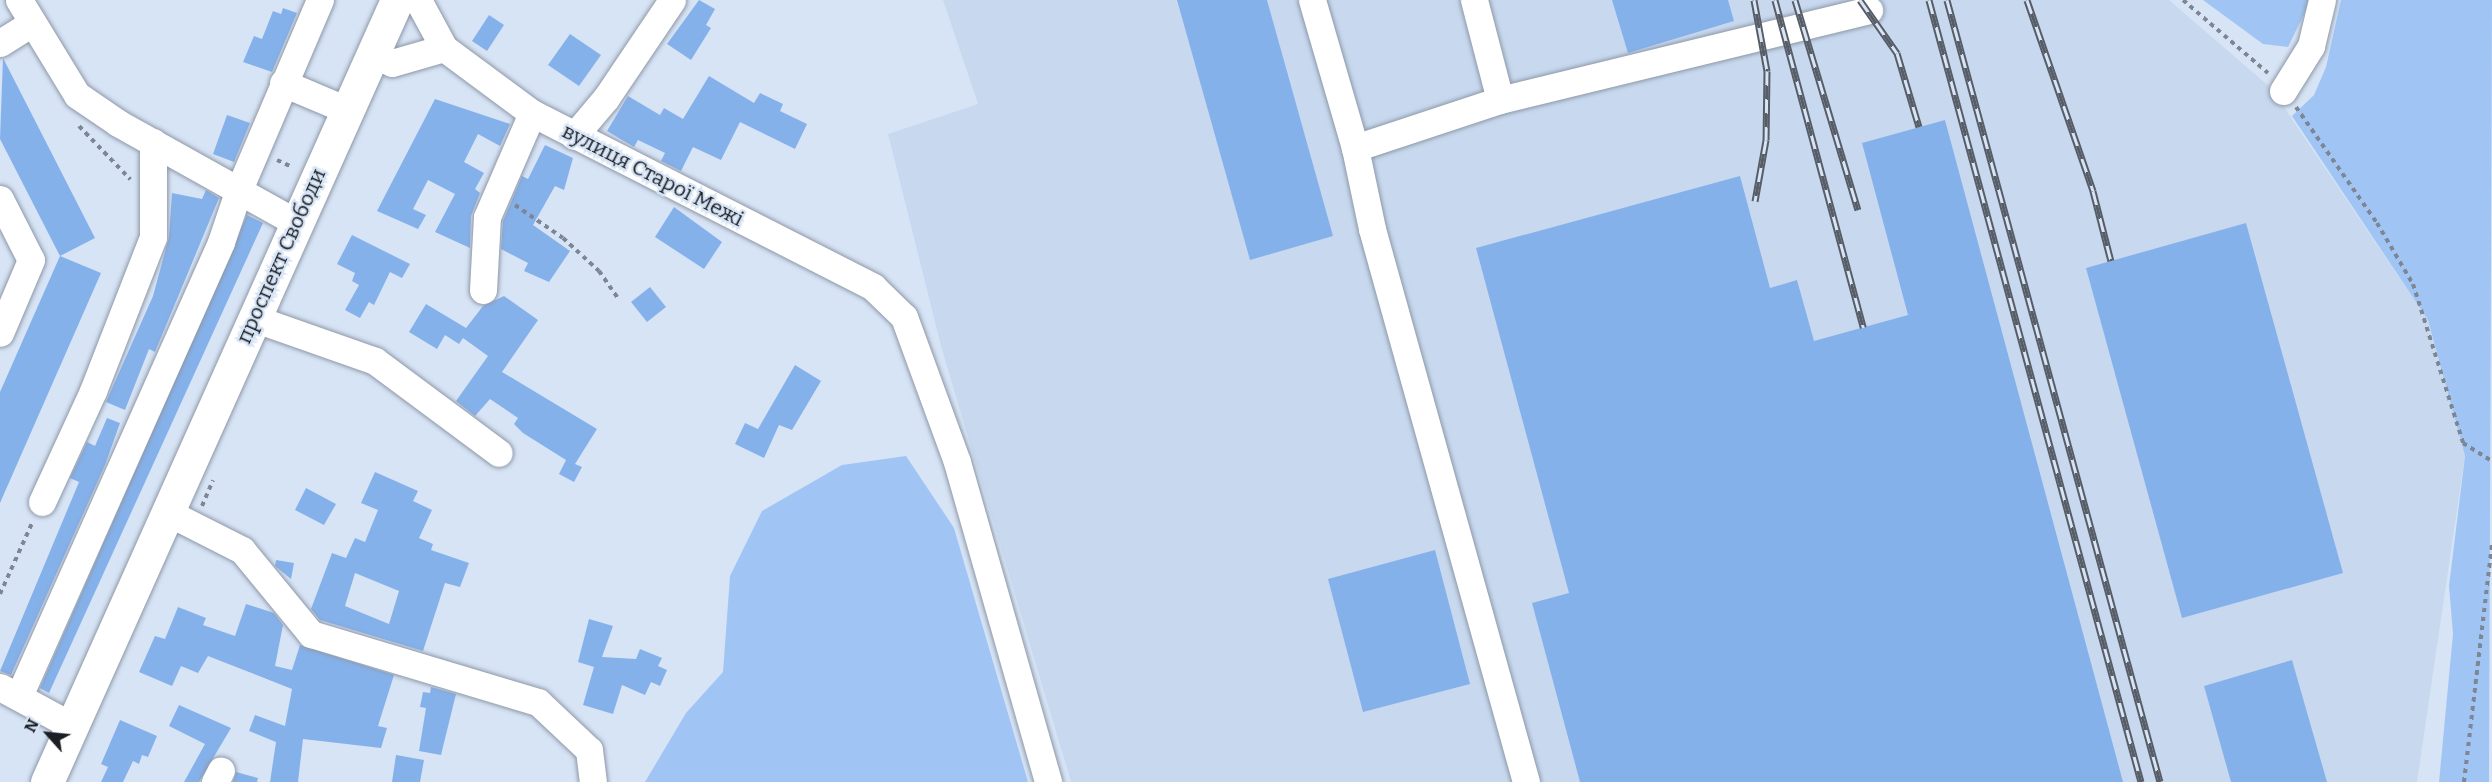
<!DOCTYPE html>
<html>
<head>
<meta charset="utf-8">
<style>
	body { margin:0 }
	#map { position:relative; width:2492px; height:782px; overflow:hidden; background:#d7e4f5; font-family:Bitter,serif }
	div>[style] { position:absolute }
	[style*='--x'] { left:calc(var(--x)*1px); top:calc(var(--y)*1px); width:calc(var(--w)*1px); rotate:calc(var(--a)*1deg) }
	.built>* { inset:0; background:#c8d9ef }
	.green>* { inset:0; background:#a0c5f5 }
	.building>* { inset:0; background:#85b1eb }
	.path>* { height:4px; margin-top:-2px; transform-origin:0; background:repeating-linear-gradient(90deg,#7d8692 0 4.5px,transparent 0 9px) }
	.roads { filter:drop-shadow(0 0 2px #8d98a8) drop-shadow(0 0 2px #8d98a8) }
	.minor>* { height:27px; margin:-13.5px; padding:0 13.5px; transform-origin:13.5px; border-radius:13.5px; background:#fff }
	.major>* { height:33px; margin:-16.5px; padding:0 16.5px; transform-origin:16.5px; border-radius:16.5px; background:#fff }
	.rail>* { height:7px; margin-top:-3.5px; transform-origin:0; background:repeating-linear-gradient(90deg,#d7e4f5 0 14px,#575d67 0 28px); box-sizing:border-box; border-block:2px solid #575d67 }
	span { translate:-50% -50%; white-space:nowrap; text-align:center; line-height:1.15; -webkit-text-stroke:4.5px #d7e4f5; paint-order:stroke }
	.street-label { font-size:21px; color:#1b1f25 }
	.north { position:absolute; left:18px; top:704px; width:60px; height:60px; -webkit-text-stroke:4px #d7e4f5; paint-order:stroke; rotate:297deg; font-size:16px; font-weight:700; line-height:24px; text-align:center; color:#1b1f25 }
	.north::after { content:''; display:block; margin:auto; width:21px; height:27px; background:#1b1f25; clip-path:polygon(50% 0,100% 100%,50% 72%,0 100%) }
</style>
</head>
<body>
<div id="map">
	<div class="built">
		<i style="clip-path:polygon(943px 0,2169px 0,2271px 88px,2428px 320px,2465px 456px,2417px 782px,1071px 782px,942px 350px,888px 134px,978px 104px)"></i>
	</div>
	<div class="green">
		<i style="clip-path:polygon(2203px 0,2311px 0,2288px 47px,2263px 44px)"></i>
		<i style="clip-path:polygon(2341px 0,2492px 0,2489px 782px,2439px 782px,2453px 634px,2449px 586px,2465px 456px,2428px 320px,2292px 116px,2314px 95px,2326px 67px)"></i>
		<i style="clip-path:polygon(906px 456px,954px 528px,1028px 782px,645px 782px,686px 713px,723px 672px,730px 576px,762px 511px,842px 465px)"></i>
	</div>
	<div class="building">
		<i style="clip-path:polygon(699px 0,715px 9px,706px 25px,711px 28px,691px 60px,667px 44px)"></i>
		<i style="clip-path:polygon(1177px 0,1267px 0,1333px 236px,1250px 260px)"></i>
		<i style="clip-path:polygon(1612px 0,1728px 0,1734px 21px,1628px 53px)"></i>
		<i style="clip-path:polygon(283px 8px,297px 13px,272px 72px,243px 62px,254px 36px,262px 39px,273px 11px,281px 14px)"></i>
		<i style="clip-path:polygon(489px 15px,504px 25px,487px 51px,472px 41px)"></i>
		<i style="clip-path:polygon(570px 34px,601px 55px,579px 86px,548px 65px)"></i>
		<i style="clip-path:polygon(3px 58px,95px 238px,60px 256px,0 139px)"></i>
		<i style="clip-path:polygon(709px 76px,754px 103px,760px 93px,783px 104px,780px 111px,807px 124px,795px 149px,740px 122px,721px 160px,693px 147px,681px 171px,661px 161px,665px 153px,638px 140px,634px 147px,607px 131px,628px 96px,660px 115px,664px 108px,683px 119px)"></i>
		<i style="clip-path:polygon(435px 99px,510px 124px,500px 146px,478px 134px,464px 162px,484px 173px,475px 189px,480px 193px,471px 216px,470px 248px,435px 232px,455px 194px,428px 180px,413px 209px,426px 215px,418px 229px,377px 211px)"></i>
		<i style="clip-path:polygon(227px 115px,250px 123px,234px 162px,213px 154px)"></i>
		<i style="clip-path:polygon(1945px 120px,2123px 782px,1580px 782px,1532px 603px,1569px 593px,1476px 248px,1740px 176px,1770px 288px,1797px 280px,1814px 341px,1908px 315px,1862px 143px)"></i>
		<i style="clip-path:polygon(545px 145px,573px 158px,564px 190px,555px 186px,533px 225px,570px 251px,549px 282px,524px 271px,528px 263px,501px 249px,503px 221px,522px 176px,528px 179px)"></i>
		<i style="clip-path:polygon(206px 190px,219px 198px,155px 352px,149px 349px,125px 410px,106px 402px,153px 296px,169px 237px,172px 193px,202px 199px)"></i>
		<i style="clip-path:polygon(674px 207px,722px 242px,704px 269px,655px 237px)"></i>
		<i style="clip-path:polygon(247px 215px,263px 223px,49px 693px,40px 688px)"></i>
		<i style="clip-path:polygon(2246px 223px,2343px 573px,2182px 618px,2086px 268px)"></i>
		<i style="clip-path:polygon(352px 235px,410px 264px,402px 278px,390px 272px,374px 305px,369px 302px,360px 318px,345px 310px,359px 285px,352px 281px,355px 273px,337px 264px)"></i>
		<i style="clip-path:polygon(60px 256px,101px 273px,0 503px,0 392px)"></i>
		<i style="clip-path:polygon(650px 287px,666px 307px,647px 322px,631px 302px)"></i>
		<i style="clip-path:polygon(504px 296px,538px 320px,502px 372px,597px 429px,575px 464px,582px 467px,574px 482px,559px 474px,566px 460px,523px 433px,514px 424px,518px 418px,490px 399px,475px 416px,456px 401px,488px 356px,463px 338px,459px 344px,445px 335px,437px 349px,409px 332px,426px 304px,466px 328px,483px 306px)"></i>
		<i style="clip-path:polygon(795px 365px,821px 381px,792px 430px,779px 425px,764px 458px,735px 444px,745px 423px,758px 429px)"></i>
		<i style="clip-path:polygon(107px 418px,120px 423px,105px 465px,11px 675px,0 671px,79px 482px,70px 478px,87px 442px,95px 446px)"></i>
		<i style="clip-path:polygon(evenodd,375px 472px,418px 491px,413px 501px,432px 510px,419px 538px,433px 544px,431px 550px,469px 563px,460px 587px,445px 583px,423px 651px,320px 620px,311px 609px,332px 553px,346px 558px,355px 538px,365px 542px,378px 510px,361px 503px,375px 472px,355px 573px,399px 591px,389px 624px,345px 606px,355px 573px)"></i>
		<i style="clip-path:polygon(306px 488px,336px 504px,324px 525px,295px 510px)"></i>
		<i style="clip-path:polygon(1435px 550px,1470px 684px,1363px 712px,1328px 579px)"></i>
		<i style="clip-path:polygon(276px 560px,294px 563px,291px 579px,275px 566px)"></i>
		<i style="clip-path:polygon(246px 604px,274px 613px,283px 625px,275px 666px,292px 670px,300px 645px,394px 675px,378px 726px,387px 728px,381px 748px,303px 739px,298px 782px,270px 782px,276px 742px,249px 731px,255px 715px,285px 726px,292px 689px,208px 656px,198px 673px,181px 666px,172px 686px,139px 672px,155px 636px,165px 639px,178px 607px,206px 618px,203px 625px,235px 636px)"></i>
		<i style="clip-path:polygon(589px 619px,613px 626px,602px 657px,636px 659px,640px 649px,662px 658px,658px 666px,667px 670px,660px 686px,651px 682px,645px 695px,622px 685px,613px 714px,583px 705px,594px 667px,578px 662px)"></i>
		<i style="clip-path:polygon(2292px 660px,2327px 782px,2231px 782px,2204px 686px)"></i>
		<i style="clip-path:polygon(431px 687px,456px 694px,441px 755px,419px 751px,426px 708px,420px 707px,423px 692px,430px 693px)"></i>
		<i style="clip-path:polygon(179px 705px,231px 728px,199px 782px,184px 782px,205px 744px,169px 726px)"></i>
		<i style="clip-path:polygon(120px 720px,157px 736px,148px 757px,142px 755px,139px 764px,133px 761px,123px 782px,101px 782px,108px 767px,101px 764px)"></i>
		<i style="clip-path:polygon(396px 755px,424px 760px,420px 782px,392px 782px)"></i>
		<i style="clip-path:polygon(236px 772px,258px 778px,257px 782px,233px 782px)"></i>
	</div>
	<div class="path">
		<i style="--x:2183;--y:0;--w:112;--a:40.7"></i>
		<i style="--x:2296;--y:107;--w:141;--a:55.1"></i>
		<i style="--x:2377;--y:223;--w:71;--a:59.5"></i>
		<i style="--x:2413;--y:284;--w:167;--a:72.5"></i>
		<i style="--x:2463;--y:443;--w:34;--a:32"></i>
		<i style="--x:79;--y:126;--w:74;--a:46.1"></i>
		<i style="--x:277;--y:160;--w:17;--a:25"></i>
		<i style="--x:515;--y:205;--w:58;--a:34.5"></i>
		<i style="--x:563;--y:238;--w:49;--a:42.5"></i>
		<i style="--x:599;--y:271;--w:33;--a:55"></i>
		<i style="--x:202;--y:506;--w:28;--a:-67"></i>
		<i style="--x:0;--y:594;--w:80;--a:-65.7"></i>
		<i style="--x:2464;--y:782;--w:239;--a:-83.3"></i>
	</div>
	<div class="roads">
		<div class="minor">
			<i style="--x:19;--y:0;--w:111;--a:58.6"></i>
			<i style="--x:77;--y:95;--w:50;--a:34.3"></i>
			<i style="--x:118;--y:123;--w:203;--a:29.2"></i>
			<i style="--x:418;--y:0;--w:55;--a:61.6"></i>
			<i style="--x:444;--y:48;--w:109;--a:36.5"></i>
			<i style="--x:532;--y:113;--w:383;--a:27"></i>
			<i style="--x:873;--y:287;--w:43;--a:44.1"></i>
			<i style="--x:904;--y:317;--w:154;--a:69.9"></i>
			<i style="--x:957;--y:462;--w:333;--a:74.1"></i>
			<i style="--x:1312;--y:0;--w:154;--a:73.8"></i>
			<i style="--x:1474;--y:0;--w:103;--a:75.4"></i>
			<i style="--x:1500;--y:100;--w:153;--a:161.7"></i>
			<i style="--x:1355;--y:148;--w:83;--a:78.1"></i>
			<i style="--x:1372;--y:229;--w:574;--a:74.44"></i>
			<i style="--x:0;--y:43;--w:36;--a:-32"></i>
			<i style="--x:373;--y:53;--w:21;--a:28"></i>
			<i style="--x:392;--y:63;--w:54;--a:-16.1"></i>
			<i style="--x:283;--y:83;--w:69;--a:22.9"></i>
			<i style="--x:2283;--y:91;--w:53;--a:-58.1"></i>
			<i style="--x:2311;--y:46;--w:47;--a:-76.6"></i>
			<i style="--x:1500;--y:100;--w:380;--a:-13.7"></i>
			<i style="--x:574;--y:136;--w:50;--a:-49.9"></i>
			<i style="--x:606;--y:98;--w:118;--a:-56"></i>
			<i style="--x:0;--y:199;--w:68;--a:63.1"></i>
			<i style="--x:31;--y:260;--w:79;--a:113"></i>
			<i style="--x:483;--y:290;--w:73;--a:-86.9"></i>
			<i style="--x:487;--y:217;--w:113;--a:-66.6"></i>
			<i style="--x:253;--y:318;--w:129;--a:19.4"></i>
			<i style="--x:375;--y:361;--w:154;--a:36.6"></i>
			<i style="--x:42;--y:502;--w:122;--a:-65.3"></i>
			<i style="--x:93;--y:391;--w:165;--a:-68.7"></i>
			<i style="--x:153;--y:237;--w:95;--a:-90"></i>
			<i style="--x:169;--y:513;--w:82;--a:26.9"></i>
			<i style="--x:242;--y:550;--w:109;--a:50.6"></i>
			<i style="--x:311;--y:634;--w:237;--a:16.7"></i>
			<i style="--x:538;--y:702;--w:70;--a:43.3"></i>
			<i style="--x:589;--y:750;--w:32;--a:83"></i>
			<i style="--x:0;--y:687;--w:84;--a:28.4"></i>
			<i style="--x:19;--y:696;--w:497;--a:-66"></i>
			<i style="--x:221;--y:242;--w:53;--a:-71.2"></i>
			<i style="--x:238;--y:192;--w:209;--a:-66.9"></i>
			<i style="--x:215;--y:782;--w:13;--a:-63"></i>
		</div>
		<div class="major">
			<i style="--x:47;--y:782;--w:857;--a:-65.89"></i>
		</div>
	</div>
	<div class="rail">
		<i style="--x:1754;--y:0;--w:72;--a:79.6"></i>
		<i style="--x:1767;--y:71;--w:69;--a:90.8"></i>
		<i style="--x:1766;--y:140;--w:62;--a:100.2"></i>
		<i style="--x:1775;--y:0;--w:339;--a:74.9"></i>
		<i style="--x:1795;--y:0;--w:219;--a:73.3"></i>
		<i style="--x:1860;--y:0;--w:65;--a:55.1"></i>
		<i style="--x:1897;--y:53;--w:77;--a:73.4"></i>
		<i style="--x:1929;--y:0;--w:810;--a:74.83"></i>
		<i style="--x:1947;--y:0;--w:810;--a:74.76"></i>
		<i style="--x:2027;--y:0;--w:202;--a:70.9"></i>
		<i style="--x:2093;--y:191;--w:72;--a:75.6"></i>
	</div>
	<div class="street-label">
		<span style="left:653px;top:175px;rotate:27deg">вулиця Старої Межі</span>
		<span style="left:281px;top:256px;rotate:-66deg">проспект Свободи</span>
	</div>
	<div class="north">N</div>
</div>
</body>
</html>
